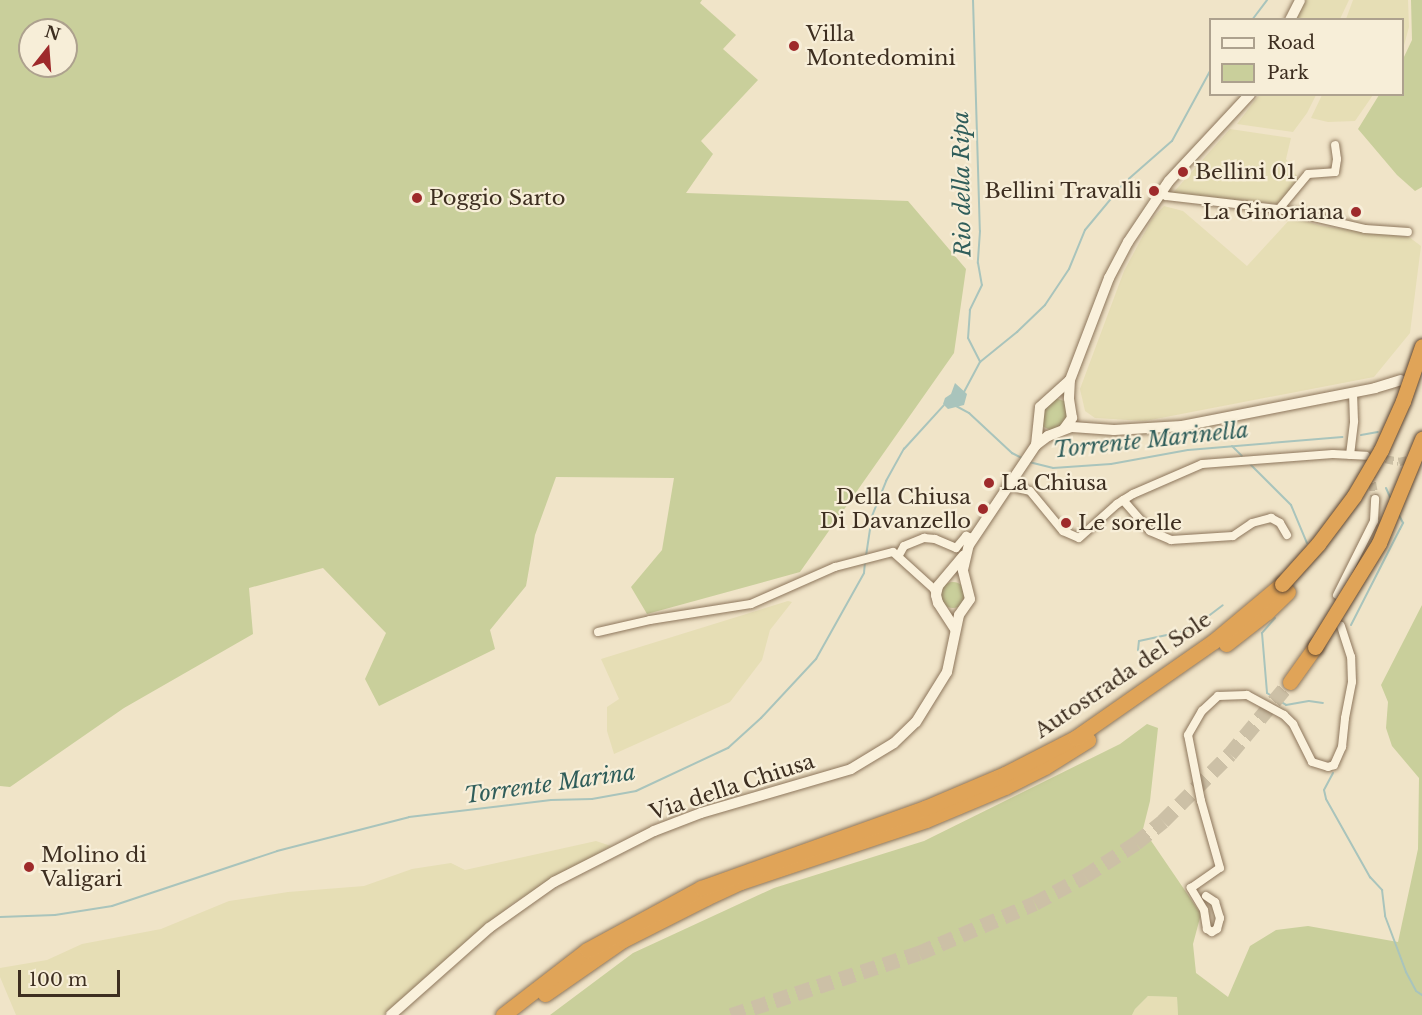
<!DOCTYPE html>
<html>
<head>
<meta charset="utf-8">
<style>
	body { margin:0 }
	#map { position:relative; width:1422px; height:1015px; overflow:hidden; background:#f0e4c8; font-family:"Libre Baskerville",serif }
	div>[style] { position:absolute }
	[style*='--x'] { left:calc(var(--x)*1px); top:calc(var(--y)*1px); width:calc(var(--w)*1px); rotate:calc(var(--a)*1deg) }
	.farmland>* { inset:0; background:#e6deb5 }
	.green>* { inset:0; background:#c9cf9b }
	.round { border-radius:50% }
	.water>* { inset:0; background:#a9c4bc }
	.stream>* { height:2px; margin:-1px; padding:0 1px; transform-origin:1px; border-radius:1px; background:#a9c4bc }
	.street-tunnel>* { height:8px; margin-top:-4px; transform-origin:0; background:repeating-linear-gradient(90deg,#ccc0a6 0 8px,transparent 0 12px) }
	.highway-tunnel>* { height:15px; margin-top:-7.5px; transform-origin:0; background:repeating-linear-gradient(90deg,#ccc0a6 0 15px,transparent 0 23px) }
	.roads { filter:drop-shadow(0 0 2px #8d765c) drop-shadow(0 0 2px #8d765c) }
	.street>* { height:8px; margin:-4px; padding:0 4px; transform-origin:4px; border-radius:4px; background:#faf1dc }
	.secondary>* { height:10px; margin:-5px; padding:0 5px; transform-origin:5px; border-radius:5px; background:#faf1dc }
	.highway>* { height:15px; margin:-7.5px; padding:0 7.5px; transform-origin:7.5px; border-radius:7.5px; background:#e0a458 }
	.bridges { filter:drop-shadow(0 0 2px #5b4430) drop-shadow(0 0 2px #5b4430) }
	.highway-bridge>* { height:15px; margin:-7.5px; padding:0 7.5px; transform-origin:7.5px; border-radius:7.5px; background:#e0a458 }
	.dots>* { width:16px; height:16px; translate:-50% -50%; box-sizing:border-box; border:3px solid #f7eed8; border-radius:50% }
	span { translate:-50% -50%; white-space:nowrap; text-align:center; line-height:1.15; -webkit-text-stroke:4.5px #f7eed8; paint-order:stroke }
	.poi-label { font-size:21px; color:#3d2e20 }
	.left { translate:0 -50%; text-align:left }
	.right { translate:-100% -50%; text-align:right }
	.street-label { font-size:21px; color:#3d2e20 }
	.water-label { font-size:22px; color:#2f5d5a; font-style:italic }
	.legend { position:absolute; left:1209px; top:18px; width:195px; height:78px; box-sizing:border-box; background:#f7eed8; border:2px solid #ada18e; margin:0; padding:8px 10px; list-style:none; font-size:18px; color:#3d2e20 }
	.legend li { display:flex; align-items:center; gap:12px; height:30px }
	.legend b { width:30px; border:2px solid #ada18e }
	.north { position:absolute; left:18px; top:18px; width:60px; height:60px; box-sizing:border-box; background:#f7eed8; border:2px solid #ada18e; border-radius:50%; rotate:17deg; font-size:16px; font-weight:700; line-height:24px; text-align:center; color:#3d2e20 }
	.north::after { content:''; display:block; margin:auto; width:21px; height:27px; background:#9e2a2b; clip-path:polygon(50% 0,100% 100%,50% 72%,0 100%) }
	.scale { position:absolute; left:18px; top:970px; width:102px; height:27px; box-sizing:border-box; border:3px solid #3d2e20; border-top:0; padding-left:8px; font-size:18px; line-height:21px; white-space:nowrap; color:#3d2e20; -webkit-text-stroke:4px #f7eed8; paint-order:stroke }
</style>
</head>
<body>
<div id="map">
	<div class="farmland">
		<i style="clip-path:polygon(1306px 0,1349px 0,1340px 19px,1296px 20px)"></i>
		<i style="clip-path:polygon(1353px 0,1408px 0,1409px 27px,1403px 49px,1402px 20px,1346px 19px)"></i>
		<i style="clip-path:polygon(1259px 95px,1259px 94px,1316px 95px,1307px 113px,1293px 132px,1237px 124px)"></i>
		<i style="clip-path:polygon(1322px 95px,1322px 94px,1373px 95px,1355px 121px,1328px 122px,1311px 118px)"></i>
		<i style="clip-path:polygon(1230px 129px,1291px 138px,1286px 159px,1300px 181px,1279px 204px,1172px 194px)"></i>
		<i style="clip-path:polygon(1164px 206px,1183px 211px,1247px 266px,1292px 217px,1321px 226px,1409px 237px,1421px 246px,1410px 333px,1374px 377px,1145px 421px,1095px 418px,1085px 411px,1080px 389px,1124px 271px,1152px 219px)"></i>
		<i style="clip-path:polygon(788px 601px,792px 602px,770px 630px,762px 660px,730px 702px,614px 754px,607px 731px,607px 707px,619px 699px,601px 659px)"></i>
		<i style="clip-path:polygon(596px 841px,611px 846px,513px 903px,383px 1015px,16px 1015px,0 977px,0 968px,47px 960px,82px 944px,161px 929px,229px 901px,288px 892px,364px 886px,412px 869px,451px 863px,465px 870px)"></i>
		<i style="clip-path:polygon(1148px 996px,1177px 997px,1178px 1015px,1132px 1015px,1135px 1009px)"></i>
	</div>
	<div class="green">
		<i style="clip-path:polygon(evenodd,0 0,702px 0,700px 3px,736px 35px,723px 49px,758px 80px,701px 141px,713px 154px,686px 193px,908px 201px,966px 269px,954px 353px,800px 572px,647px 614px,631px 587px,662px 550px,674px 478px,556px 477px,535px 535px,526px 586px,490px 630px,495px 649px,379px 706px,365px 679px,386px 633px,323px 568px,249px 588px,253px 634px,124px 708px,10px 787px,0 786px,0 0,30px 30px,66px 30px,66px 66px,30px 66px,30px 30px)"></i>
		<i style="clip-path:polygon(1411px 0,1422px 0,1422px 187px,1415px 191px,1397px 175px,1358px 129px,1379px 95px,1402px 94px,1403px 59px,1412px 40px)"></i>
		<i style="clip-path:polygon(1055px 398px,1067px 402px,1072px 418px,1052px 431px,1044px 427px,1038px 415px)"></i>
		<i class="round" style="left:940px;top:582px;width:26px;height:26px"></i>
		<i style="clip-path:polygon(1422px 605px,1422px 1015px,1178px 1015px,1177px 997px,1148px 996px,1135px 1009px,1132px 1015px,550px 1015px,633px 953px,774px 888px,924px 841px,1120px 744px,1147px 724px,1158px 728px,1150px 801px,1143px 829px,1201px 914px,1193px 944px,1196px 973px,1228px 997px,1250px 946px,1276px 930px,1308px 926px,1398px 942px,1418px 849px,1419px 778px,1392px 746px,1386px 728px,1388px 702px,1381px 685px)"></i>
	</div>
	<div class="water">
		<i style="clip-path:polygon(955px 383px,967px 394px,964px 405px,948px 409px,943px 404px,945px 398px,951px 394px)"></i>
	</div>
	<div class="stream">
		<i style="--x:973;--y:0;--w:231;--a:88.3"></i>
		<i style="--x:980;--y:231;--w:32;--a:94"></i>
		<i style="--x:978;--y:263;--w:22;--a:80"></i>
		<i style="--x:982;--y:285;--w:28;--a:116"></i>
		<i style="--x:970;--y:310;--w:28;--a:94"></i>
		<i style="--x:968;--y:338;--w:27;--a:63"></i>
		<i style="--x:1252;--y:20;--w:25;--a:-53"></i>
		<i style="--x:964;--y:392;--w:34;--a:-62"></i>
		<i style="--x:980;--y:362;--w:48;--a:-39"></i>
		<i style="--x:1017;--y:332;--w:39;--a:-44"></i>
		<i style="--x:1045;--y:305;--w:43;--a:-56.3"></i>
		<i style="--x:1069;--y:269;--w:42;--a:-67.7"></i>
		<i style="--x:1085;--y:230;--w:61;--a:-50.3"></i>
		<i style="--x:1124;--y:183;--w:64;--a:-41.2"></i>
		<i style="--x:1172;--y:141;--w:80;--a:-61.5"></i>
		<i style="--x:956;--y:406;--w:15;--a:28"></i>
		<i style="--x:969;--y:413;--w:59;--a:42.9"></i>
		<i style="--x:1012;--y:453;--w:11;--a:27"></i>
		<i style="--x:1361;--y:435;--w:17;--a:-10"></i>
		<i style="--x:1232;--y:446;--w:14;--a:45"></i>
		<i style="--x:1029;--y:462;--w:25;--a:14"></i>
		<i style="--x:1053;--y:468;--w:58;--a:-3.9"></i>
		<i style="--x:1111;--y:464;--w:78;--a:-10.3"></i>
		<i style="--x:1188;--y:450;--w:155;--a:-4.8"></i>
		<i style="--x:1250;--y:464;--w:58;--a:45"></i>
		<i style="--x:1291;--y:505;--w:41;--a:67.2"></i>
		<i style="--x:1386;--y:488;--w:10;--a:66"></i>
		<i style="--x:866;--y:556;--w:40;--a:-81.5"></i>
		<i style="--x:872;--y:516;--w:38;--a:-68"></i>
		<i style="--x:886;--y:481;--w:37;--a:-61"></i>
		<i style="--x:904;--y:449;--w:59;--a:-47.7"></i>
		<i style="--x:1275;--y:618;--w:20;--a:131"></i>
		<i style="--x:1262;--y:633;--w:60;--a:85.2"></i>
		<i style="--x:1267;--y:693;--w:22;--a:32"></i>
		<i style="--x:1286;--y:705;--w:23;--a:-10"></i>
		<i style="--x:1309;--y:701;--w:14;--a:8"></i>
		<i style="--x:1351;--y:625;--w:108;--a:-63"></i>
		<i style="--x:1400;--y:529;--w:7;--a:-63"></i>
		<i style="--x:1403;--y:523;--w:11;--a:-117"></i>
		<i style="--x:1145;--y:660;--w:12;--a:-125"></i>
		<i style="--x:1138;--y:650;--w:9;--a:-84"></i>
		<i style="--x:1139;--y:641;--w:52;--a:-12.2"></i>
		<i style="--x:1190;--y:630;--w:41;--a:-37.1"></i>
		<i style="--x:1333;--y:773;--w:19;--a:118"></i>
		<i style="--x:1324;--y:790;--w:9;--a:77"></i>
		<i style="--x:1326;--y:799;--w:90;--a:60.6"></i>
		<i style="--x:1370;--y:877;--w:18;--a:47"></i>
		<i style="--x:1382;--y:890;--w:26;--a:83"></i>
		<i style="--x:1385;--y:916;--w:60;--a:69.4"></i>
		<i style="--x:1406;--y:972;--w:21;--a:62"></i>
		<i style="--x:1416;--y:991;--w:7;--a:34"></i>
		<i style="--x:0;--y:917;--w:55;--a:-2.1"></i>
		<i style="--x:55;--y:915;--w:58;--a:-9"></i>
		<i style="--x:112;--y:906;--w:174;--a:-18.4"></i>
		<i style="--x:277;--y:851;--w:136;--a:-14.4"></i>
		<i style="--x:409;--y:817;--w:143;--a:-6.8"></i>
		<i style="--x:551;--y:800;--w:41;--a:-1.4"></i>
		<i style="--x:592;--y:799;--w:45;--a:-10.3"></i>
		<i style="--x:636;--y:791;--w:102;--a:-25.1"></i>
		<i style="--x:728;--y:748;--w:45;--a:-42.3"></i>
		<i style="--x:761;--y:718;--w:81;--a:-47"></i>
		<i style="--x:816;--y:659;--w:98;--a:-60.8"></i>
		<i style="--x:864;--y:573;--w:11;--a:-85"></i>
	</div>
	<div class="street-tunnel">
		<i style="--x:1374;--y:457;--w:25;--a:11"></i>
		<i style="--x:1399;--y:462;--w:13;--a:-13"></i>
		<i style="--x:1370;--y:471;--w:28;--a:80"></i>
	</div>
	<div class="highway-tunnel">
		<i style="--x:731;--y:1015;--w:198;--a:-18.3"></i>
		<i style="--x:919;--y:953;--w:126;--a:-23.3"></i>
		<i style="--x:1035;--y:903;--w:57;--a:-28.4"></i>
		<i style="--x:1085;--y:876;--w:61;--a:-32.9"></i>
		<i style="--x:1136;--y:843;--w:35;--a:-39"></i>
		<i style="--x:1163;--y:821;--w:95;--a:-45"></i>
		<i style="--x:1230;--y:754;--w:94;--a:-50.2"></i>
	</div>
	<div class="roads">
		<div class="street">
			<i style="--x:1161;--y:191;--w:7;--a:45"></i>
			<i style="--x:1166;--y:196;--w:114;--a:6.6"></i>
			<i style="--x:1279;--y:209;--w:88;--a:13.1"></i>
			<i style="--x:1365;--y:229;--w:43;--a:4"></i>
			<i style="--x:1279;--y:209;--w:45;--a:-50.4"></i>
			<i style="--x:1308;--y:174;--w:27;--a:-4"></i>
			<i style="--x:1335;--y:172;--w:13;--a:-81"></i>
			<i style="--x:1337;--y:159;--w:14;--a:-98"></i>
			<i style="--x:1350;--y:455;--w:34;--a:-83"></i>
			<i style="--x:1354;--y:421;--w:29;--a:-92"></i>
			<i style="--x:1011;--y:482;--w:8;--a:45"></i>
			<i style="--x:1017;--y:488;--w:13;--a:13"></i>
			<i style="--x:1030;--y:491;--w:52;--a:50.5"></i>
			<i style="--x:1063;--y:531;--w:17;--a:24"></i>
			<i style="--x:1079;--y:538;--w:51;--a:-41.8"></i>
			<i style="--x:1117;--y:504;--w:19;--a:-32"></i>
			<i style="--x:1133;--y:494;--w:75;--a:-23.5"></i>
			<i style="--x:1202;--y:464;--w:131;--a:-4.4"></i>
			<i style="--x:1333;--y:454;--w:33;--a:3"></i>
			<i style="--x:1123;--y:500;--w:41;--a:48.9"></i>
			<i style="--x:1150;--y:531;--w:23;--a:23"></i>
			<i style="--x:1171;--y:540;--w:62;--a:-3.7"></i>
			<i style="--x:1233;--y:536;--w:23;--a:-34"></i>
			<i style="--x:1252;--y:523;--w:20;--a:-15"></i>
			<i style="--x:1271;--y:518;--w:10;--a:29"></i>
			<i style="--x:1280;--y:523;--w:14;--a:60"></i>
			<i style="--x:899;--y:555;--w:10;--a:-61"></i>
			<i style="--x:904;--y:546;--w:22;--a:-22"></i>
			<i style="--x:924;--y:538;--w:11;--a:5"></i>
			<i style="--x:935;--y:539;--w:23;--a:23"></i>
			<i style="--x:956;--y:548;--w:16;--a:-50"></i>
			<i style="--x:966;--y:536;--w:7;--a:16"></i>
			<i style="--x:1337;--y:595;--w:83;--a:-63.4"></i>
			<i style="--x:1374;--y:521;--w:22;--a:-87"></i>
			<i style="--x:598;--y:632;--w:53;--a:-13"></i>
			<i style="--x:650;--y:620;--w:102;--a:-9"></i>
			<i style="--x:751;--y:604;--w:92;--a:-23.8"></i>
			<i style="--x:835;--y:567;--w:60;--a:-14.5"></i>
			<i style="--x:893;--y:552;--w:55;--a:42.1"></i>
			<i style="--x:934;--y:589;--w:6;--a:72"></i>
			<i style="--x:1206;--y:896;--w:11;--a:34"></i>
			<i style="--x:1215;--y:902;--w:17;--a:73"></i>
			<i style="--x:1220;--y:918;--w:11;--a:105"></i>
			<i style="--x:1217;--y:929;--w:6;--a:149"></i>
			<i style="--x:1212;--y:932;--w:6;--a:-149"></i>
			<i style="--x:1207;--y:929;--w:19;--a:-99"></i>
			<i style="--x:1204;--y:910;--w:26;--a:-121"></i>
			<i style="--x:1191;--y:888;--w:35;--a:-35"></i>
			<i style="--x:1220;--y:868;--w:70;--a:-105.8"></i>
			<i style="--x:1201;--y:801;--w:67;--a:-101.1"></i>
			<i style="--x:1188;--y:735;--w:28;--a:-60"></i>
			<i style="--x:1202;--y:711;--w:22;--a:-43"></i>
			<i style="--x:1218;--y:696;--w:29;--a:-2"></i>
			<i style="--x:1247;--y:695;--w:42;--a:28.4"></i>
			<i style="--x:1284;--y:715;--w:13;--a:45"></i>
			<i style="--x:1293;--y:724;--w:42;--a:63.4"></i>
			<i style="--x:1312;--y:762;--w:17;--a:17"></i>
			<i style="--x:1328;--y:767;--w:6;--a:-18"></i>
			<i style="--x:1334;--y:765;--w:20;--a:-66"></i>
			<i style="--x:1342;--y:747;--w:29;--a:-84"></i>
			<i style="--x:1345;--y:718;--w:37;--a:-79"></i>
			<i style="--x:1352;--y:682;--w:25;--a:-92"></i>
			<i style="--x:1351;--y:657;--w:33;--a:-108"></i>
		</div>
		<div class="secondary">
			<i style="--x:1290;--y:20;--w:22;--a:-63"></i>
			<i style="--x:1064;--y:429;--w:14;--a:-54"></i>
			<i style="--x:1072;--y:418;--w:20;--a:-99"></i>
			<i style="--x:1069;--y:398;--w:18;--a:-87"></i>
			<i style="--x:1070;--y:380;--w:109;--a:-69.1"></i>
			<i style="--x:1109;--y:278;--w:41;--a:-62.2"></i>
			<i style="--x:1128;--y:242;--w:73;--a:-56.1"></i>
			<i style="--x:1169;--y:181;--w:119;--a:-47"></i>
			<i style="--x:1036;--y:445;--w:38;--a:-84"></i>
			<i style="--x:1040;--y:407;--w:40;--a:-42"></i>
			<i style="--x:955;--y:629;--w:31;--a:-123"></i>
			<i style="--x:938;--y:603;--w:8;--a:-104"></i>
			<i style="--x:936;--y:595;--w:9;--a:-77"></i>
			<i style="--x:938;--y:586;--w:40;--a:-50"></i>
			<i style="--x:391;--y:1015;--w:131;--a:-41.6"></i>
			<i style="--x:489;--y:928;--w:80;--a:-35.3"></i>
			<i style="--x:554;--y:882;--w:112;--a:-27"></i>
			<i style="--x:654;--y:831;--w:50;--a:-21"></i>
			<i style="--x:701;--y:813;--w:156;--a:-16.3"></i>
			<i style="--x:851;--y:769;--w:50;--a:-31.2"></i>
			<i style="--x:894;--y:743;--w:30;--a:-44"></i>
			<i style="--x:916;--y:722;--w:59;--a:-58.2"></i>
			<i style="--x:947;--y:672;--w:58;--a:-78.1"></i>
			<i style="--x:959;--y:615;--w:19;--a:-55"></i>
			<i style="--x:970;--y:599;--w:30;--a:-104"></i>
			<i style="--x:963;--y:570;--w:26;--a:-77"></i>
			<i style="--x:969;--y:545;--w:120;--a:-56.2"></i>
			<i style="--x:1036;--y:445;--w:15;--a:-37"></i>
			<i style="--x:1048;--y:436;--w:26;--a:-21"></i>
			<i style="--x:1072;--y:427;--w:42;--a:4.1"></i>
			<i style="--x:1114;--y:430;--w:68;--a:-3.4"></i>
			<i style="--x:1182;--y:426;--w:197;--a:-11.1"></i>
			<i style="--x:1375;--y:388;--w:27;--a:-17"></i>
		</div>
		<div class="highway">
			<i style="--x:1226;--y:644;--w:52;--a:-38"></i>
			<i style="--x:1267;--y:612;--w:29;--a:-44"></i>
			<i style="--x:1290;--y:682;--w:43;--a:-54.5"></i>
			<i style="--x:545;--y:994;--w:95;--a:-34.7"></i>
			<i style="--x:623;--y:940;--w:93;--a:-26.8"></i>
			<i style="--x:706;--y:898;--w:38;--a:-25"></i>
			<i style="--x:741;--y:882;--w:195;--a:-18.5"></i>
			<i style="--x:926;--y:820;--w:86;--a:-22.7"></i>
			<i style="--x:1005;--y:787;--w:45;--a:-26.6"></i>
			<i style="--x:1045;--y:767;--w:51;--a:-32.1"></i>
			<i style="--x:503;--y:1015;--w:106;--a:-37.7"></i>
			<i style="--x:587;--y:950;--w:130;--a:-28.5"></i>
			<i style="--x:701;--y:888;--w:238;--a:-19.7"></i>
			<i style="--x:925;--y:808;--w:87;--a:-23"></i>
			<i style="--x:1005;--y:774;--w:79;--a:-27.2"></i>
			<i style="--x:1075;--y:738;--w:169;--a:-34.9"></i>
			<i style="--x:1214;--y:641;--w:89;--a:-40"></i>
		</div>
	</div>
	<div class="bridges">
		<div class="highway-bridge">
			<i style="--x:1282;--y:584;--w:54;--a:-48"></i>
			<i style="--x:1318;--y:544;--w:60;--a:-53.1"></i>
			<i style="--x:1354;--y:496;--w:53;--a:-59.6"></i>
			<i style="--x:1381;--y:450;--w:54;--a:-65.8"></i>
			<i style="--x:1403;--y:401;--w:58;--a:-70.9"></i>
			<i style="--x:1315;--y:647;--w:122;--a:-58.4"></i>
			<i style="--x:1379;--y:543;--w:113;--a:-67.5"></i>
		</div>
	</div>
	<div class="dots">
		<i style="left:794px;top:46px;background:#9e2a2b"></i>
		<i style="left:1183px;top:172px;background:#9e2a2b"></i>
		<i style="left:1154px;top:191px;background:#9e2a2b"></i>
		<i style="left:417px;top:198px;background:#9e2a2b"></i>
		<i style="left:1356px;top:212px;background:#9e2a2b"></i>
		<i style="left:989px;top:483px;background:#9e2a2b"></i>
		<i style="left:983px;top:509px;background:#9e2a2b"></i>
		<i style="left:1066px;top:523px;background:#9e2a2b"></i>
		<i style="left:29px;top:867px;background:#9e2a2b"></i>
	</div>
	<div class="poi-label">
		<span class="left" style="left:806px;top:46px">Villa<br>Montedomini</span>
		<span class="left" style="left:1195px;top:172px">Bellini 01</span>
		<span class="right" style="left:1142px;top:191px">Bellini Travalli</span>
		<span class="left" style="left:429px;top:198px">Poggio Sarto</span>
		<span class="right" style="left:1344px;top:212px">La Ginoriana</span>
		<span class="left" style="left:1001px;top:483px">La Chiusa</span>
		<span class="right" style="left:971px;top:509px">Della Chiusa<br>Di Davanzello</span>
		<span class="left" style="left:1078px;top:523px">Le sorelle</span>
		<span class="left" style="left:41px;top:867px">Molino di<br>Valigari</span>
	</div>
	<div class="street-label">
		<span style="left:1123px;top:675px;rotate:-34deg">Autostrada del Sole</span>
		<span style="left:732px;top:787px;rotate:-18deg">Via della Chiusa</span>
	</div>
	<div class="water-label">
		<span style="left:962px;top:184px;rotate:-91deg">Rio della Ripa</span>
		<span style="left:1151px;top:440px;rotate:-6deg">Torrente Marinella</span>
		<span style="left:550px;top:784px;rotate:-8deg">Torrente Marina</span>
	</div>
	<ul class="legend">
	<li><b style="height:8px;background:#faf1dc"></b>Road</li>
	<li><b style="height:16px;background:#c9cf9b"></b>Park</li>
	</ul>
	<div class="north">N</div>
	<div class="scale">100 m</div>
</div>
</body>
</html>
